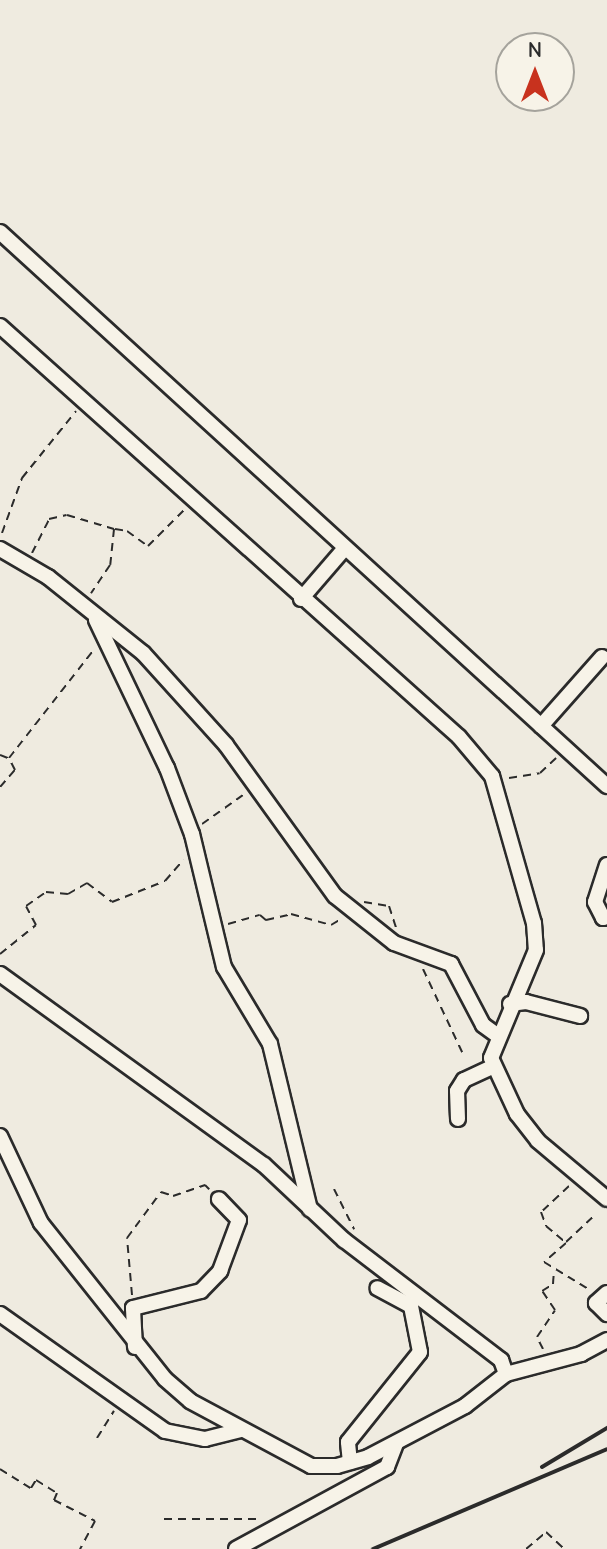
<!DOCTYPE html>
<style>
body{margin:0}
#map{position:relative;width:607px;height:1549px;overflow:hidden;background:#efebe0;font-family:"Comic Neue",sans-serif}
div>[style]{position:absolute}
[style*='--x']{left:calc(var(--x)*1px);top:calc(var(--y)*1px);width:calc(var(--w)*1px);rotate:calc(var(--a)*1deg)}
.path>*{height:2px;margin-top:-1px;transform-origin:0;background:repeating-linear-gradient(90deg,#2b2b2b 0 8px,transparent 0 14px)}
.roads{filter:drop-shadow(2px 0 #2b2b2b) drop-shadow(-2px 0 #2b2b2b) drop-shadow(0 2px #2b2b2b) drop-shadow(0 -2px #2b2b2b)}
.minor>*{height:14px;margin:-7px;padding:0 7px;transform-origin:7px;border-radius:7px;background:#f7f3e8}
.rail>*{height:4px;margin:-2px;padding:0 2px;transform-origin:2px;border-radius:2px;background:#2b2b2b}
span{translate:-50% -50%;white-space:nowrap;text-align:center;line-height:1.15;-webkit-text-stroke:6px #f7f3e8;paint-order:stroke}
.north{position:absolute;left:495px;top:32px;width:80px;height:80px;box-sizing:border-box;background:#f7f3e8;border:2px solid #a5a39c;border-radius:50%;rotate:0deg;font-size:22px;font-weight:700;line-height:32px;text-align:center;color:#2b2b2b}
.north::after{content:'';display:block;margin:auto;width:28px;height:36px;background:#c8321e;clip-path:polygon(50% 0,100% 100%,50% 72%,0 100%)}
</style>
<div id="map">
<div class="path">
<div style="--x:115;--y:529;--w:12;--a:9"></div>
<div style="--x:127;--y:531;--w:26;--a:36"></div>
<div style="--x:148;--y:546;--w:52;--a:-45"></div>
<div style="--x:2;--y:533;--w:59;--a:-70"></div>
<div style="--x:22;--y:478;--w:86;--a:-51.1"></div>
<div style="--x:32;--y:553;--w:38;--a:-63"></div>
<div style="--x:49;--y:519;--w:18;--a:-13"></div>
<div style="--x:67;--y:515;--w:49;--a:16.6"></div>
<div style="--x:114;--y:529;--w:36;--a:96"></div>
<div style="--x:110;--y:565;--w:34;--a:124"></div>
<div style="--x:0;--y:755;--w:9;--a:21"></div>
<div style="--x:509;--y:778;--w:31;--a:-9"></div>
<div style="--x:540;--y:773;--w:22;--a:-43"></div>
<div style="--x:0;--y:787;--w:23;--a:-49"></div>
<div style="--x:15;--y:770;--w:13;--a:-117"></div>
<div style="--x:9;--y:758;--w:136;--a:-51.9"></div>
<div style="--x:202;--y:824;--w:50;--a:-35.3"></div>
<div style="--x:364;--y:902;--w:25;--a:9"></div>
<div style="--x:389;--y:906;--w:23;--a:72"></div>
<div style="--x:228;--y:924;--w:33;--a:-16"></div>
<div style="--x:260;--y:915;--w:8;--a:40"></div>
<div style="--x:266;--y:920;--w:26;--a:-13"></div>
<div style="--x:291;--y:914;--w:41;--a:15.4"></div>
<div style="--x:331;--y:925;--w:12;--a:-31"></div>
<div style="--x:0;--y:954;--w:46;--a:-38.9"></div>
<div style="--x:36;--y:925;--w:21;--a:-118"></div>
<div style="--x:26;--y:906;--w:24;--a:-35"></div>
<div style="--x:46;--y:892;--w:22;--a:5"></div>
<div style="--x:68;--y:894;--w:22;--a:-30"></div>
<div style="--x:87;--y:883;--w:31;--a:37"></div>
<div style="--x:112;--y:902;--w:57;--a:-21.6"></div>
<div style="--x:165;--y:881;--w:28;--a:-49"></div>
<div style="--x:423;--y:969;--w:92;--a:64.8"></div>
<div style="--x:569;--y:1186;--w:38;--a:137"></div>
<div style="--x:541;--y:1212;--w:15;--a:70"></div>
<div style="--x:546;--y:1226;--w:26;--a:40"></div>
<div style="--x:566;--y:1243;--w:29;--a:139"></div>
<div style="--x:544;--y:1262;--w:54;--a:31.3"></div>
<div style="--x:334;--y:1189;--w:45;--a:63.4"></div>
<div style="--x:566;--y:1242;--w:38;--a:-43"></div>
<div style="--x:132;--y:1295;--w:57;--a:-95"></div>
<div style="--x:127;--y:1238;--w:57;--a:-53.5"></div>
<div style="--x:161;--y:1192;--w:13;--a:18"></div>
<div style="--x:173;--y:1196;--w:34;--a:-19"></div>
<div style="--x:205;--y:1185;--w:6;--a:45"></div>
<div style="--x:543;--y:1349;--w:13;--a:-117"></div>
<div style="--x:537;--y:1337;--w:32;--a:-56"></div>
<div style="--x:555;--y:1310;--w:23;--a:-124"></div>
<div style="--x:542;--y:1291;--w:13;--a:-32"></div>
<div style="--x:553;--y:1284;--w:14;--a:-86"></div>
<div style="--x:97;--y:1438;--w:32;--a:-58"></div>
<div style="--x:0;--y:1469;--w:36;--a:32"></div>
<div style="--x:31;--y:1488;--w:9;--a:-58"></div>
<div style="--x:36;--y:1480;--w:25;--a:32"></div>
<div style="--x:57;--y:1493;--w:8;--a:113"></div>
<div style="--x:54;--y:1500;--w:46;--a:27.1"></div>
<div style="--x:95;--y:1521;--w:32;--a:118"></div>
<div style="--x:164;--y:1519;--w:94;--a:0"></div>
<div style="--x:526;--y:1549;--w:26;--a:-40"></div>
<div style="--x:546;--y:1532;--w:25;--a:43"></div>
</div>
<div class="roads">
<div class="minor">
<div style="--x:0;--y:232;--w:822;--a:42.39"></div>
<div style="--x:0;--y:326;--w:616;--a:41.84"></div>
<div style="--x:459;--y:737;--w:51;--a:49.8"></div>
<div style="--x:492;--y:776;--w:153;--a:74.1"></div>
<div style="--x:534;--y:923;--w:27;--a:86"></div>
<div style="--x:536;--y:950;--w:117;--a:112.6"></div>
<div style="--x:491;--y:1058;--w:62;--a:65.1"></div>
<div style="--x:517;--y:1114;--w:34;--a:52"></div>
<div style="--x:538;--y:1141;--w:90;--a:40"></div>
<div style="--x:0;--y:549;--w:56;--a:30.3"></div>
<div style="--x:48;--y:577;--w:122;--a:38.7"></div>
<div style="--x:143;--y:653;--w:124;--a:47.9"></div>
<div style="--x:226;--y:745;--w:186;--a:54.2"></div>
<div style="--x:335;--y:896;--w:75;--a:38.5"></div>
<div style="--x:394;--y:943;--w:61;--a:20.2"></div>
<div style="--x:451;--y:964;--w:69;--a:62.3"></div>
<div style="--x:483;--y:1025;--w:17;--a:36"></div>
<div style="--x:301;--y:599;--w:67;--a:-49.2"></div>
<div style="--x:96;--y:620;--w:164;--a:64.4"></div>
<div style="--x:167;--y:768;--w:71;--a:69.3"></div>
<div style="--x:192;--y:834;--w:137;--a:76.5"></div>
<div style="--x:224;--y:967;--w:90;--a:59.1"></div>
<div style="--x:270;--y:1044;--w:170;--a:76.4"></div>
<div style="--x:541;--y:726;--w:92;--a:-48.5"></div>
<div style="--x:607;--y:865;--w:39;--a:108"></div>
<div style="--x:595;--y:902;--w:18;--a:63"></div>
<div style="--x:603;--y:918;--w:4;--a:-14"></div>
<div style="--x:0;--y:974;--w:326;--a:35.9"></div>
<div style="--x:264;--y:1165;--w:110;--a:43.2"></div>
<div style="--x:344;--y:1240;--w:198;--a:37.4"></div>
<div style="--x:501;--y:1360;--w:15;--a:70"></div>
<div style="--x:510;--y:1004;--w:16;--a:-7"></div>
<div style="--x:526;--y:1002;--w:56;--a:14.5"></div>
<div style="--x:458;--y:1119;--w:28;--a:-92"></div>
<div style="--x:457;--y:1091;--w:13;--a:-58"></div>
<div style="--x:464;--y:1080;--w:33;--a:-25"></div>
<div style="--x:0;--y:1136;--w:96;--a:64.8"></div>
<div style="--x:41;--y:1223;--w:199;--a:51.5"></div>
<div style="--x:165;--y:1379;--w:33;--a:41"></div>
<div style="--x:190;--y:1401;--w:137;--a:28.2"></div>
<div style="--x:311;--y:1466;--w:26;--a:0"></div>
<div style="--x:337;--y:1466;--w:32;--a:-16"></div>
<div style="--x:368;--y:1457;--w:110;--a:-27.7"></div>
<div style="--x:465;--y:1406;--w:52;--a:-38"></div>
<div style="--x:506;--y:1374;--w:78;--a:-14.9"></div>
<div style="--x:581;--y:1354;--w:30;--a:-28"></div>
<div style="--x:607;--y:1293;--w:15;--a:138"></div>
<div style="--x:596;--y:1303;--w:16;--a:45"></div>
<div style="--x:0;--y:1314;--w:202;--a:35.3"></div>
<div style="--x:165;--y:1431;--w:41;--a:11.3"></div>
<div style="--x:205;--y:1439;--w:36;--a:-14"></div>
<div style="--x:135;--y:1347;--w:39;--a:-93"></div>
<div style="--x:133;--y:1308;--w:70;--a:-14"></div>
<div style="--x:201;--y:1291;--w:28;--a:-46"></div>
<div style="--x:220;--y:1271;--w:54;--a:-69.6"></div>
<div style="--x:239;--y:1220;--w:29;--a:-134"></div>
<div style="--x:350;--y:1462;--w:20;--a:-96"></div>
<div style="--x:348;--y:1442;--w:115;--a:-51.3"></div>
<div style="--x:420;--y:1352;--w:47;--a:-101.1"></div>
<div style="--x:411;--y:1306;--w:38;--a:-152"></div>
<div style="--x:236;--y:1549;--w:172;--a:-28.5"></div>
<div style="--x:387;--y:1467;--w:25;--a:-69"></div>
</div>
</div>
<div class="rail">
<div style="--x:542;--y:1467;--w:76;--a:-31"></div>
<div style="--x:373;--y:1549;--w:254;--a:-23.1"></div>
</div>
<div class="north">N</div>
</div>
